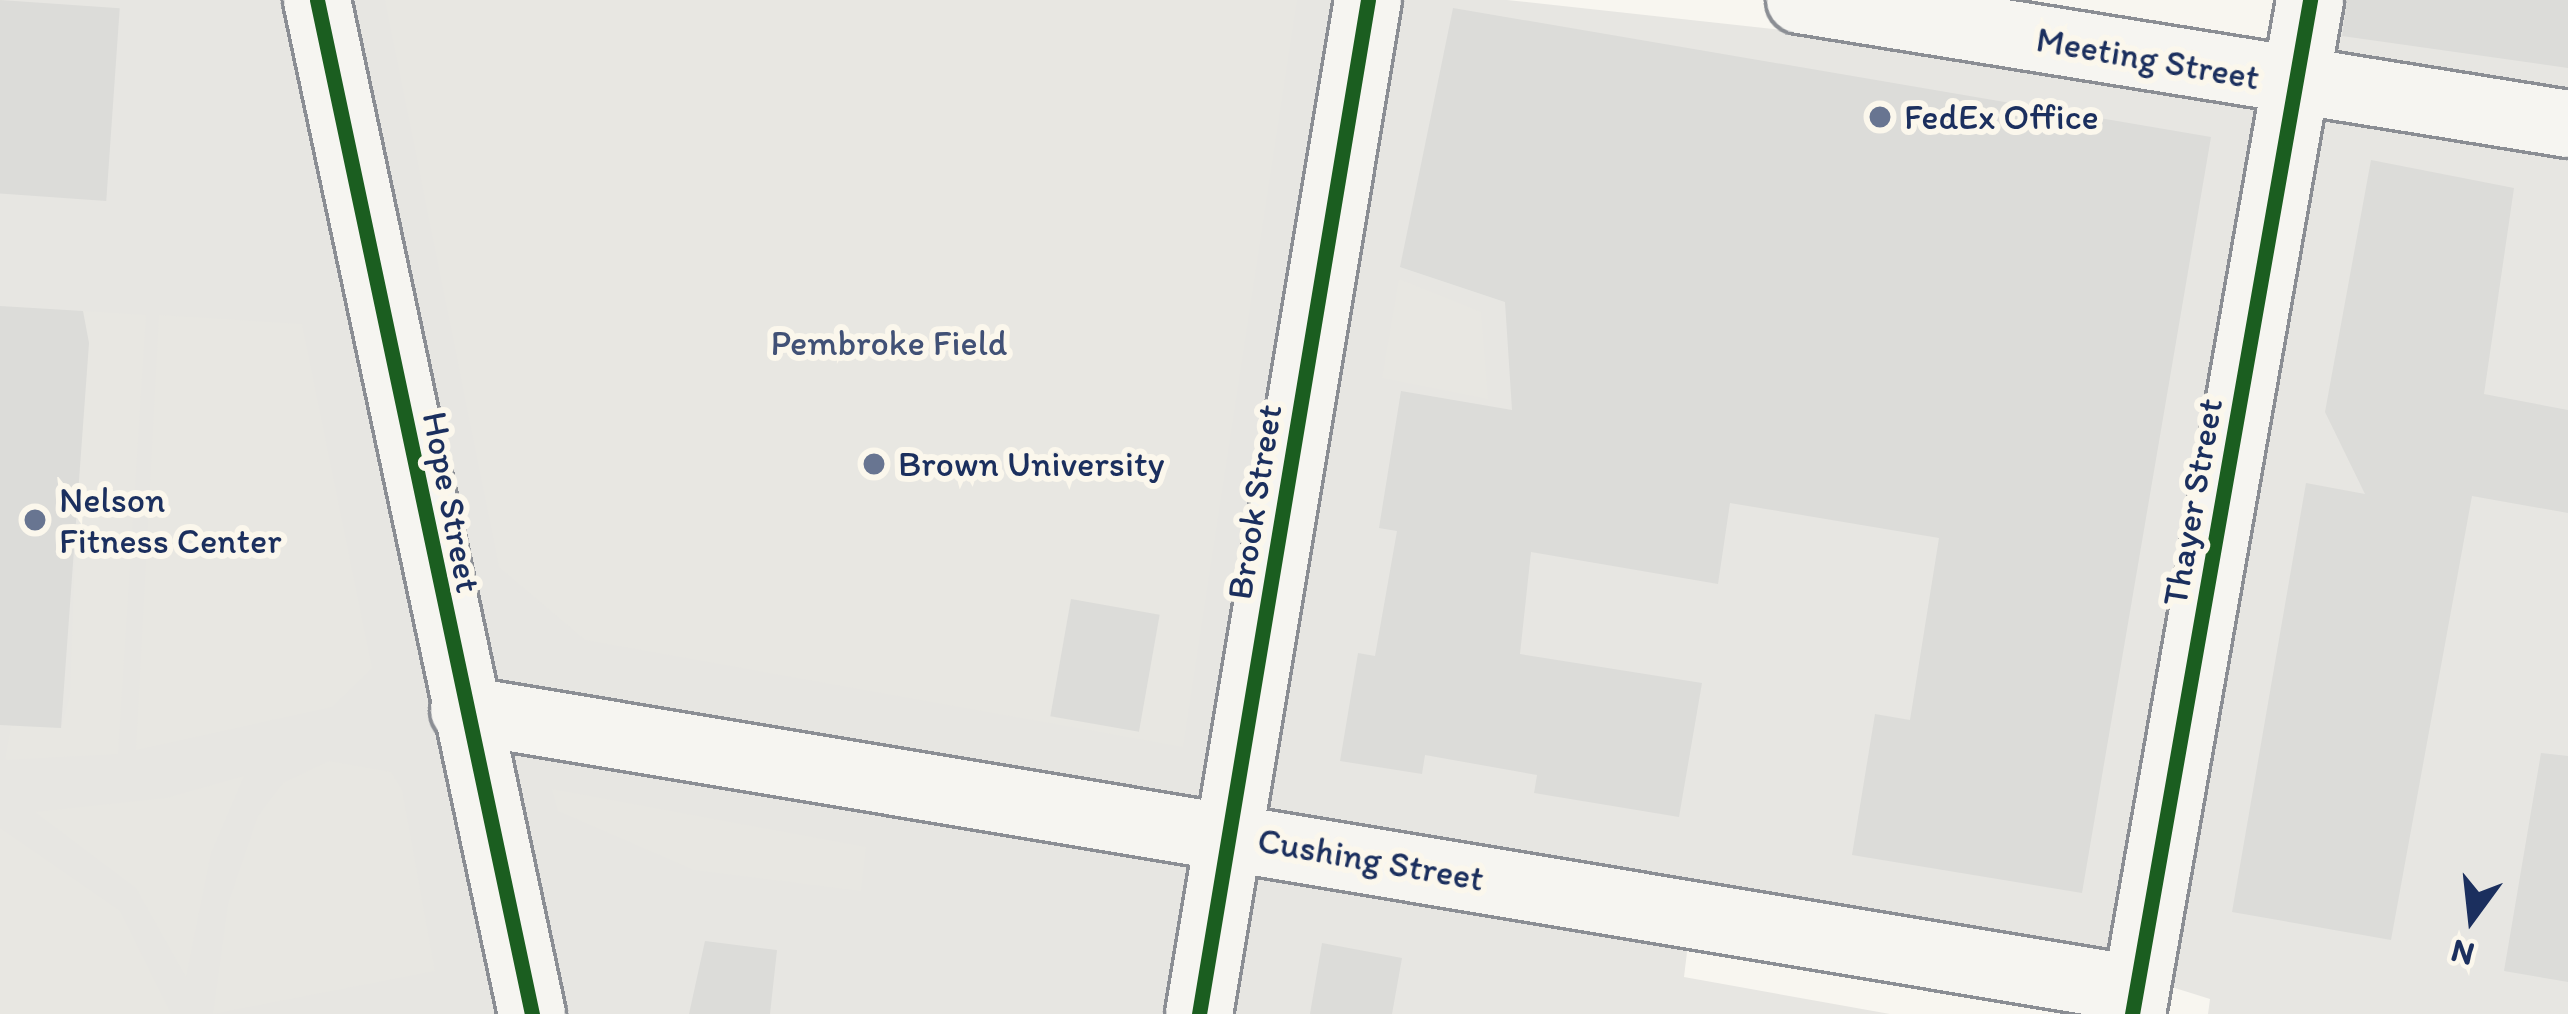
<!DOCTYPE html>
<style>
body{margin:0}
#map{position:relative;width:2568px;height:1014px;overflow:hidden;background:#f8f6f0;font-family:Itim,sans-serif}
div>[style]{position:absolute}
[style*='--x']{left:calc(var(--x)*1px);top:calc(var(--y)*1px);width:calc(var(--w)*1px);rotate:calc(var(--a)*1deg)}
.built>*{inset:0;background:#e7e6e2}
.green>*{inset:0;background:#e8e7e2}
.building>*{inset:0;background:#dcdcd9;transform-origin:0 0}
.roads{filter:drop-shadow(3px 0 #8b8e94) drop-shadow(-3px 0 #8b8e94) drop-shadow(0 3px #8b8e94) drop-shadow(0 -3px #8b8e94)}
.minor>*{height:66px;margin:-33px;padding:0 33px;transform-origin:33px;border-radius:33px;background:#f6f5f1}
.tertiary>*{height:66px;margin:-33px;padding:0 33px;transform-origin:33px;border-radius:33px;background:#f6f5f1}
.cycleway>*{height:15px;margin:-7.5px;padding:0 7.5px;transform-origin:7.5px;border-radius:7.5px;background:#1b5e20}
.dots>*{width:33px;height:33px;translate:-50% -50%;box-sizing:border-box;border:6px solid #fbf7ec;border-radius:50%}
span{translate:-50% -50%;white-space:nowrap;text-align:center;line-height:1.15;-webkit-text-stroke:12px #fbf7ec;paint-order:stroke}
.street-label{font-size:36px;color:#1b2f5e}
.poi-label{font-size:36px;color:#1b2f5e}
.left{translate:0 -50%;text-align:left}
.park-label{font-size:36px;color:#415176}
.north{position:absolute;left:2412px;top:858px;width:120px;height:120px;-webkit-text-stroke:9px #fbf7ec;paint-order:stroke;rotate:195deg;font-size:33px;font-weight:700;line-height:48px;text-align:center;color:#1b2f5e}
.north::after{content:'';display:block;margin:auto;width:42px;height:54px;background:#1b2f5e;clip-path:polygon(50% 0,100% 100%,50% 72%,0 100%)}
</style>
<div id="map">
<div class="built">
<div style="clip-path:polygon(0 0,1507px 0,2280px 84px,2305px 0,2568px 0,2568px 1014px,2208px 1014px,2210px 999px,2159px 983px,1694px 894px,1684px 977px,1890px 1014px,0 1014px)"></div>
</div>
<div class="green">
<div style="clip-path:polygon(385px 0,1297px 0,1183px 747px,585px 640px,499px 567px)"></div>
<div style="clip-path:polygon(1399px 279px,1481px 312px,1488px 399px,1382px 378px)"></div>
<div style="clip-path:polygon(83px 311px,146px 315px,118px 754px,5px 760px,11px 726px,61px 728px,70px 696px)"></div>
<div style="clip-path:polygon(159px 315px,302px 324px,372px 668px,332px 707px,136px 750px)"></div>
<div style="clip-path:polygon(329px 761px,391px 772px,402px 790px,435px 971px,213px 1014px,228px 904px,258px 816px,283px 783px)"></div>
<div style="clip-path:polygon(244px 776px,211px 853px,186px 977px,136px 888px,35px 812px,166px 798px)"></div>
<div style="clip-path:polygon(552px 789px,866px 847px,861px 891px,694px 870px,558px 811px)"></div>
<div style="clip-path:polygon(0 828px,120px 911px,171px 1014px,0 1014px)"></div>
</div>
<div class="building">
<div style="left:0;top:0;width:120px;height:193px;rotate:4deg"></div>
<div style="clip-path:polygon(2347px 0,2568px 0,2568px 68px,2342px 36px)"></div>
<div style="clip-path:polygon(1453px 8px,2211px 137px,2082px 893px,1852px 855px,1875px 714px,1910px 720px,1939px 538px,1730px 503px,1718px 584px,1531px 552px,1520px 654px,1702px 683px,1679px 817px,1534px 793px,1537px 775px,1425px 755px,1422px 774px,1340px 761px,1358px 653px,1375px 656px,1397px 531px,1379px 528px,1401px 391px,1512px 410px,1505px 302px,1400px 267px)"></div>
<div style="clip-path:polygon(2371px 160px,2514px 188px,2484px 394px,2568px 410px,2568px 513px,2472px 496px,2391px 940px,2232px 912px,2306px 483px,2365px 494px,2325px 412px)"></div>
<div style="clip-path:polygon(0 306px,83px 311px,89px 343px,61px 728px,0 725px)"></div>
<div style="left:1071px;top:599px;width:90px;height:119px;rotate:10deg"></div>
<div style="clip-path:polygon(2541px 753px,2568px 756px,2568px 982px,2504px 971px)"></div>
<div style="clip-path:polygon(705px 941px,777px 950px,770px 1014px,689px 1014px)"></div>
<div style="clip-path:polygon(1322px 943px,1402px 958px,1392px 1014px,1310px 1014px)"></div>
</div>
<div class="roads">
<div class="minor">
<div style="--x:1800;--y:0;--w:778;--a:9.17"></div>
<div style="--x:464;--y:710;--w:1694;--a:9.48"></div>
</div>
<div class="tertiary">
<div style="--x:317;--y:0;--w:1037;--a:78.03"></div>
<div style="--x:1199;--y:1014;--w:1028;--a:-80.54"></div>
<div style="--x:2132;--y:1014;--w:1030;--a:-80.04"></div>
</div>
</div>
<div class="cycleway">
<div style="--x:317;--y:0;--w:1037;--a:78.03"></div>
<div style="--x:1199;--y:1014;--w:1028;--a:-80.54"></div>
<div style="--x:2132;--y:1014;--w:1030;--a:-80.04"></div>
</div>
<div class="dots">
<div style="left:1880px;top:117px;background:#687591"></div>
<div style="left:874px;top:464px;background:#687591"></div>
<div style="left:35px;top:520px;background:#687591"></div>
</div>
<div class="street-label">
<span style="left:2148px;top:58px;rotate:10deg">Meeting Street</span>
<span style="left:452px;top:502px;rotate:79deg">Hope Street</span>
<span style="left:1254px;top:502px;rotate:-81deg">Brook Street</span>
<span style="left:2192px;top:502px;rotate:-80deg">Thayer Street</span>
<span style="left:1371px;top:859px;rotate:10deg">Cushing Street</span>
</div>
<div class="poi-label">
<span class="left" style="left:1904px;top:117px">FedEx Office</span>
<span class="left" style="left:898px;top:464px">Brown University</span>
<span class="left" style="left:59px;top:520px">Nelson<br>Fitness Center</span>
</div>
<div class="park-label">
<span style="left:889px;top:343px">Pembroke Field</span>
</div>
<div class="north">N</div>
</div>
